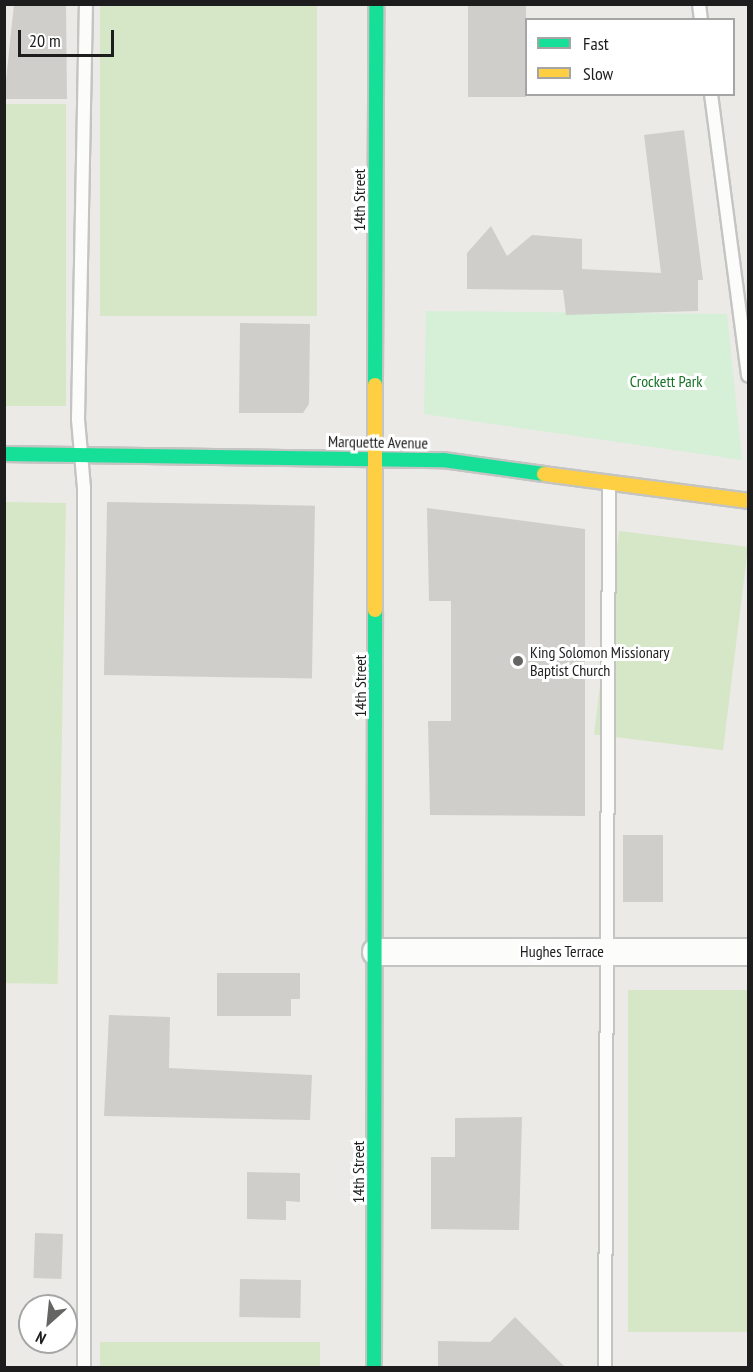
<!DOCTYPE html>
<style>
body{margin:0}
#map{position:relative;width:753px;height:1372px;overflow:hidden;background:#eceae6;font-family:"PT Sans Narrow",sans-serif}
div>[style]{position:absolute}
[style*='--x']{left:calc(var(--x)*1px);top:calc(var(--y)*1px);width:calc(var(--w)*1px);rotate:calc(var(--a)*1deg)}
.grass>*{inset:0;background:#d5e7c7;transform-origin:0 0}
.park>*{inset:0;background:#d6f0d8}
.building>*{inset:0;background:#d0cecb;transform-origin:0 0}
.roads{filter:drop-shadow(2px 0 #c4c4c2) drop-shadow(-2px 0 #c4c4c2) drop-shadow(0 2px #c4c4c2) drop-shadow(0 -2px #c4c4c2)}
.lane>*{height:12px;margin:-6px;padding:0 6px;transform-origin:6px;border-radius:6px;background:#fcfcfb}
.street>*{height:26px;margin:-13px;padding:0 13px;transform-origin:13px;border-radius:13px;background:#fcfcfb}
.fast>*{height:14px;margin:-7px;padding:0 7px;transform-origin:7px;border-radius:7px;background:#16e098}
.slow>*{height:14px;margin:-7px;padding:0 7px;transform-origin:7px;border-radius:7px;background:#ffcf43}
.dots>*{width:16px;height:16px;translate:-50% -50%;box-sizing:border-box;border:3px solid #fff;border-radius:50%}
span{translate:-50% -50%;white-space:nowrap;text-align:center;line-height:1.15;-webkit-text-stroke:6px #fff;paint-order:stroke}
.street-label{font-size:16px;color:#1d1d1d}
.park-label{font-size:16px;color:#147325}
.poi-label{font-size:16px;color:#1d1d1d}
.left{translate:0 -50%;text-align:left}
.frame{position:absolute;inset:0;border:6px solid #1d1d1d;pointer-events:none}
.legend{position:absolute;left:525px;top:18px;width:210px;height:78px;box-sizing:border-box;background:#fff;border:2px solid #a5a5a5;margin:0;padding:8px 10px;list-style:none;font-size:18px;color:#1d1d1d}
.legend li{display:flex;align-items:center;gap:12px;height:30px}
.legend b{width:30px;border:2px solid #a5a5a5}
.north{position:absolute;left:18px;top:1294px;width:60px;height:60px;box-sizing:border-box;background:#fff;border:2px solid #a5a5a5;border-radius:50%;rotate:207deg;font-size:16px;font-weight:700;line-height:24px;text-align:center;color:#1d1d1d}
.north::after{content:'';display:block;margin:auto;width:21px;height:27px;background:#656563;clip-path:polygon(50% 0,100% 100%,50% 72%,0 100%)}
.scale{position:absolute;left:18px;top:30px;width:96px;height:27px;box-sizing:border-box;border:3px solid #1d1d1d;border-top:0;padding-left:8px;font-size:18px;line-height:21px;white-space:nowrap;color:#1d1d1d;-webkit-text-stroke:4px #fff;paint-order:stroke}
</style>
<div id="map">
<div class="grass">
<div style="left:100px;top:5px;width:217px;height:311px"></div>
<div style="left:66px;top:104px;width:302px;height:61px;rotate:90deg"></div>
<div style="left:5px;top:502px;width:61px;height:481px;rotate:1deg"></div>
<div style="left:619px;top:531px;width:130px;height:205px;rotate:7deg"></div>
<div style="left:748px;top:990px;width:342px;height:120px;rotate:90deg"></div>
<div style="left:100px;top:1342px;width:220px;height:25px"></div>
</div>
<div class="park">
<div style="clip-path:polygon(426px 311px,727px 314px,742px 460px,424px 414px)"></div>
</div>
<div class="building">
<div style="clip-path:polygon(14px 4px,66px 4px,67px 99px,4px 99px)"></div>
<div style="left:468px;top:4px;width:58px;height:93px"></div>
<div style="clip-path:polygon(684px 130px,703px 280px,698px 280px,698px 311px,566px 315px,563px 290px,467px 289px,467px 253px,491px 226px,507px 256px,532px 235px,582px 239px,582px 269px,661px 273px,644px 135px)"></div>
<div style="clip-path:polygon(240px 323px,310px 324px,309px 404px,303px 413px,239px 413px)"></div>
<div style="left:107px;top:502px;width:208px;height:173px;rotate:1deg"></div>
<div style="clip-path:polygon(427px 508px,585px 529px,585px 816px,430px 815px,428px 721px,451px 721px,451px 601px,429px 601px)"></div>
<div style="left:623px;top:835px;width:40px;height:67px"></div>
<div style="clip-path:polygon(217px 973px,300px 973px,300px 999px,291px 999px,291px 1016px,217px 1016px)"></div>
<div style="clip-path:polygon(109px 1015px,170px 1017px,169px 1068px,312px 1075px,310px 1120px,104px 1116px)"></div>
<div style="clip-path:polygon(522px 1117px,519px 1230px,431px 1229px,431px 1157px,455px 1157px,455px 1118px)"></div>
<div style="clip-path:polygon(247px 1172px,300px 1173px,300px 1202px,286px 1201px,286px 1220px,247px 1219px)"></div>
<div style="left:35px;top:1233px;width:28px;height:45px;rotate:2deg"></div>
<div style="left:240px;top:1279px;width:61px;height:38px;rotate:1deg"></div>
<div style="clip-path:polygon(515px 1317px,566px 1368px,438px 1368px,438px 1341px,490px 1342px)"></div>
</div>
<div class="roads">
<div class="lane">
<div style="--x:699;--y:4;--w:16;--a:83"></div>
<div style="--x:711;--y:94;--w:284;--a:82.5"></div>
<div style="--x:84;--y:1368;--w:880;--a:-90"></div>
<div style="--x:84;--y:488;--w:69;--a:-95"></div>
<div style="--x:78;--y:419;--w:415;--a:-88.9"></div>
<div style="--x:605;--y:1368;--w:884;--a:-89.74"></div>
</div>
<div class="street">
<div style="--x:376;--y:952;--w:372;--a:0"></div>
</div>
<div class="fast">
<div style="--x:375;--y:385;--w:381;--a:-89.8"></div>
<div style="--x:4;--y:454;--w:439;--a:0.8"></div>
<div style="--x:443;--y:460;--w:102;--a:7.9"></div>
<div style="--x:374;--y:1368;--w:758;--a:-89.92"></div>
</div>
<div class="slow">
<div style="--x:544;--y:474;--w:206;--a:7.5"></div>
<div style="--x:375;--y:610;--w:225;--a:-90"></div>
</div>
</div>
<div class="dots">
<div style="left:518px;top:661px;background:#656563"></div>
</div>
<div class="street-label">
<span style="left:359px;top:200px;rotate:-90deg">14th Street</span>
<span style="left:378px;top:442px;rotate:1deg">Marquette Avenue</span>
<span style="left:360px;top:686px;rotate:-90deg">14th Street</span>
<span style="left:562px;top:951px">Hughes Terrace</span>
<span style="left:358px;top:1172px;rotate:-90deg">14th Street</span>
</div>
<div class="park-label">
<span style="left:666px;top:381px">Crockett Park</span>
</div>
<div class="poi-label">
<span class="left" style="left:530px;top:661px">King Solomon Missionary<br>Baptist Church</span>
</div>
<div class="frame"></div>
<ul class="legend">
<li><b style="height:8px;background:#16e098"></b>Fast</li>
<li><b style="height:8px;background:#ffcf43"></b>Slow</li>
</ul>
<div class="north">N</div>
<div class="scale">20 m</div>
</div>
